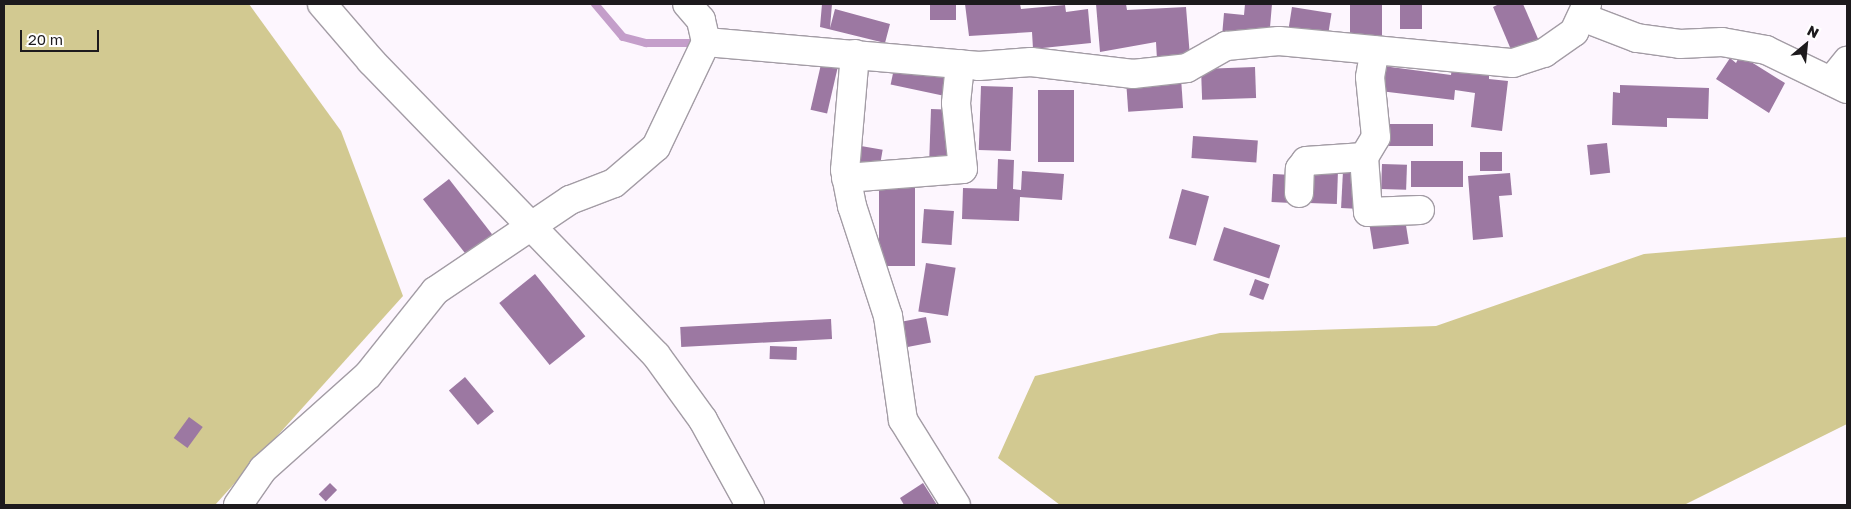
<!DOCTYPE html>
<style>
body{margin:0}
#map{position:relative;width:1851px;height:509px;overflow:hidden;background:#fdf6fe;font-family:"Golos Text",sans-serif}
div>[style]{position:absolute}
[style*='--x']{left:calc(var(--x)*1px);top:calc(var(--y)*1px);width:calc(var(--w)*1px);rotate:calc(var(--a)*1deg)}
.forest>*{inset:0;background:#d2c991}
.stream>*{height:8px;margin:-4px;padding:0 4px;transform-origin:4px;border-radius:4px;background:#c49eca}
.building>*{inset:0;background:#9c78a2;transform-origin:0 0}
.roads{filter:drop-shadow(1px 0 #a39ca5) drop-shadow(-1px 0 #a39ca5) drop-shadow(0 1px #a39ca5) drop-shadow(0 -1px #a39ca5)}
.minor>*{height:28px;margin:-14px;padding:0 14px;transform-origin:14px;border-radius:14px;background:#fff}
span{translate:-50% -50%;white-space:nowrap;text-align:center;line-height:1.15;-webkit-text-stroke:4px #fff;paint-order:stroke}
.frame{position:absolute;inset:0;border:5px solid #1d1a1d;pointer-events:none}
.north{position:absolute;left:1781px;top:20px;width:50px;height:50px;-webkit-text-stroke:4px #fff;paint-order:stroke;rotate:28deg;font-size:14px;font-weight:700;line-height:20px;text-align:center;color:#1d1a1d}
.north::after{content:'';display:block;margin:auto;width:18px;height:22px;background:#1d1a1d;clip-path:polygon(50% 0,100% 100%,50% 72%,0 100%)}
.scale{position:absolute;left:20px;top:30px;width:79px;height:22px;box-sizing:border-box;border:2px solid #1d1a1d;border-top:0;padding-left:6px;font-size:15px;line-height:18px;white-space:nowrap;color:#1d1a1d;-webkit-text-stroke:4px #fff;paint-order:stroke}
</style>
<div id="map">
<div class="forest">
<div style="clip-path:polygon(4px 4px,249px 4px,341px 131px,403px 296px,215px 505px,4px 505px)"></div>
<div style="clip-path:polygon(1847px 237px,1847px 424px,1684px 505px,1060px 505px,998px 458px,1035px 376px,1220px 333px,1436px 326px,1644px 254px)"></div>
</div>
<div class="stream">
<div style="--x:595;--y:4;--w:43;--a:49.7"></div>
<div style="--x:623;--y:37;--w:24;--a:15"></div>
<div style="--x:646;--y:43;--w:44;--a:0"></div>
</div>
<div class="building">
<div style="clip-path:polygon(822px 4px,832px 4px,830px 28px,835px 9px,890px 24px,885px 43px,820px 27px)"></div>
<div style="left:930px;top:4px;width:26px;height:16px"></div>
<div style="clip-path:polygon(965px 4px,1020px 4px,1021px 9px,1065px 5px,1066px 12px,1088px 9px,1091px 43px,1033px 49px,1032px 32px,969px 36px)"></div>
<div style="clip-path:polygon(1096px 4px,1126px 4px,1127px 10px,1186px 7px,1190px 57px,1157px 60px,1156px 42px,1100px 52px)"></div>
<div style="clip-path:polygon(1245px 4px,1272px 4px,1269px 39px,1222px 36px,1224px 13px,1244px 15px)"></div>
<div style="left:1350px;top:4px;width:32px;height:39px"></div>
<div style="left:1400px;top:4px;width:22px;height:25px"></div>
<div style="clip-path:polygon(1499px 4px,1523px 4px,1539px 41px,1512px 52px,1493px 7px)"></div>
<div style="left:1292px;top:7px;width:40px;height:26px;rotate:9deg"></div>
<div style="clip-path:polygon(1740px 55px,1785px 83px,1769px 113px,1716px 79px,1730px 58px,1736px 63px)"></div>
<div style="left:822px;top:60px;width:17px;height:51px;rotate:13deg"></div>
<div style="left:895px;top:64px;width:53px;height:21px;rotate:12deg"></div>
<div style="clip-path:polygon(1383px 66px,1451px 75px,1452px 67px,1489px 72px,1489px 79px,1508px 81px,1502px 131px,1471px 127px,1475px 93px,1455px 90px,1454px 100px,1380px 91px)"></div>
<div style="left:1255px;top:67px;width:31px;height:54px;rotate:88deg"></div>
<div style="left:1181px;top:78px;width:30px;height:55px;rotate:86deg"></div>
<div style="clip-path:polygon(1620px 85px,1709px 88px,1708px 119px,1667px 118px,1667px 127px,1612px 125px,1613px 92px,1620px 93px)"></div>
<div style="left:981px;top:86px;width:32px;height:64px;rotate:2deg"></div>
<div style="left:1038px;top:90px;width:36px;height:72px"></div>
<div style="left:931px;top:109px;width:27px;height:54px;rotate:2deg"></div>
<div style="left:1383px;top:124px;width:50px;height:22px"></div>
<div style="left:1193px;top:136px;width:65px;height:22px;rotate:4deg"></div>
<div style="left:1607px;top:143px;width:30px;height:20px;rotate:84deg"></div>
<div style="left:861px;top:146px;width:22px;height:25px;rotate:10deg"></div>
<div style="left:1480px;top:152px;width:22px;height:19px"></div>
<div style="clip-path:polygon(998px 159px,1014px 160px,1013px 189px,1021px 190px,1022px 171px,1064px 174px,1062px 200px,1020px 197px,1019px 221px,962px 219px,963px 188px,997px 189px)"></div>
<div style="left:1411px;top:161px;width:52px;height:26px"></div>
<div style="left:1382px;top:164px;width:25px;height:25px;rotate:2deg"></div>
<div style="left:1310px;top:170px;width:28px;height:33px;rotate:2deg"></div>
<div style="left:1343px;top:171px;width:19px;height:37px;rotate:3deg"></div>
<div style="clip-path:polygon(1510px 173px,1512px 195px,1499px 196px,1503px 237px,1473px 240px,1468px 176px)"></div>
<div style="left:1273px;top:174px;width:20px;height:28px;rotate:3deg"></div>
<div style="left:449px;top:179px;width:70px;height:33px;rotate:52deg"></div>
<div style="left:879px;top:187px;width:36px;height:79px"></div>
<div style="left:1182px;top:189px;width:28px;height:51px;rotate:15deg"></div>
<div style="left:924px;top:209px;width:30px;height:34px;rotate:4deg"></div>
<div style="left:1405px;top:219px;width:25px;height:36px;rotate:81deg"></div>
<div style="left:1224px;top:227px;width:59px;height:35px;rotate:18deg"></div>
<div style="left:926px;top:263px;width:30px;height:49px;rotate:9deg"></div>
<div style="left:535px;top:274px;width:80px;height:46px;rotate:51deg"></div>
<div style="left:1255px;top:279px;width:15px;height:17px;rotate:20deg"></div>
<div style="left:926px;top:317px;width:26px;height:37px;rotate:79deg"></div>
<div style="left:831px;top:319px;width:20px;height:151px;rotate:87deg"></div>
<div style="left:770px;top:346px;width:27px;height:13px;rotate:2deg"></div>
<div style="left:465px;top:377px;width:45px;height:21px;rotate:50deg"></div>
<div style="left:189px;top:417px;width:17px;height:26px;rotate:36deg"></div>
<div style="left:330px;top:483px;width:10px;height:16px;rotate:45deg"></div>
<div style="clip-path:polygon(923px 483px,937px 505px,904px 505px,900px 498px)"></div>
</div>
<div class="roads">
<div class="minor">
<div style="--x:322;--y:4;--w:75;--a:49.3"></div>
<div style="--x:371;--y:61;--w:409;--a:45.9"></div>
<div style="--x:656;--y:355;--w:80;--a:54.1"></div>
<div style="--x:703;--y:420;--w:97;--a:61.1"></div>
<div style="--x:1582;--y:17;--w:59;--a:20.9"></div>
<div style="--x:1637;--y:38;--w:43;--a:7.9"></div>
<div style="--x:1680;--y:44;--w:42;--a:-2.7"></div>
<div style="--x:1722;--y:42;--w:45;--a:10.3"></div>
<div style="--x:1766;--y:50;--w:90;--a:25.7"></div>
<div style="--x:706;--y:42;--w:274;--a:5"></div>
<div style="--x:979;--y:66;--w:52;--a:-4.4"></div>
<div style="--x:1031;--y:62;--w:103;--a:6.7"></div>
<div style="--x:1133;--y:74;--w:54;--a:-6.3"></div>
<div style="--x:1187;--y:68;--w:45;--a:-29.4"></div>
<div style="--x:1226;--y:46;--w:53;--a:-5.4"></div>
<div style="--x:1279;--y:41;--w:235;--a:5.4"></div>
<div style="--x:1513;--y:63;--w:33;--a:-18"></div>
<div style="--x:1544;--y:53;--w:37;--a:-35"></div>
<div style="--x:1574;--y:32;--w:31;--a:-65"></div>
<div style="--x:855;--y:54;--w:116;--a:94.9"></div>
<div style="--x:845;--y:170;--w:37;--a:79"></div>
<div style="--x:852;--y:206;--w:116;--a:71.9"></div>
<div style="--x:888;--y:316;--w:105;--a:81.8"></div>
<div style="--x:903;--y:420;--w:100;--a:58.1"></div>
<div style="--x:1831;--y:81;--w:26;--a:-51"></div>
<div style="--x:1364;--y:157;--w:55;--a:85.8"></div>
<div style="--x:1368;--y:212;--w:52;--a:-2.2"></div>
<div style="--x:846;--y:178;--w:117;--a:-4.4"></div>
<div style="--x:963;--y:169;--w:66;--a:-96.1"></div>
<div style="--x:956;--y:103;--w:39;--a:-84"></div>
<div style="--x:1299;--y:193;--w:24;--a:-88"></div>
<div style="--x:1300;--y:169;--w:10;--a:-53"></div>
<div style="--x:1306;--y:161;--w:58;--a:-3.9"></div>
<div style="--x:1364;--y:157;--w:23;--a:-59"></div>
<div style="--x:1376;--y:137;--w:60;--a:-95.7"></div>
<div style="--x:1370;--y:77;--w:27;--a:-80"></div>
<div style="--x:238;--y:505;--w:44;--a:-55.2"></div>
<div style="--x:263;--y:469;--w:141;--a:-41.8"></div>
<div style="--x:368;--y:375;--w:107;--a:-51.4"></div>
<div style="--x:435;--y:291;--w:163;--a:-34"></div>
<div style="--x:570;--y:200;--w:47;--a:-21.1"></div>
<div style="--x:614;--y:183;--w:55;--a:-40.6"></div>
<div style="--x:656;--y:147;--w:116;--a:-64.5"></div>
<div style="--x:706;--y:42;--w:23;--a:-103"></div>
<div style="--x:701;--y:20;--w:21;--a:-131"></div>
</div>
</div>
<div class="frame"></div>
<div class="north">N</div>
<div class="scale">20 m</div>
</div>
